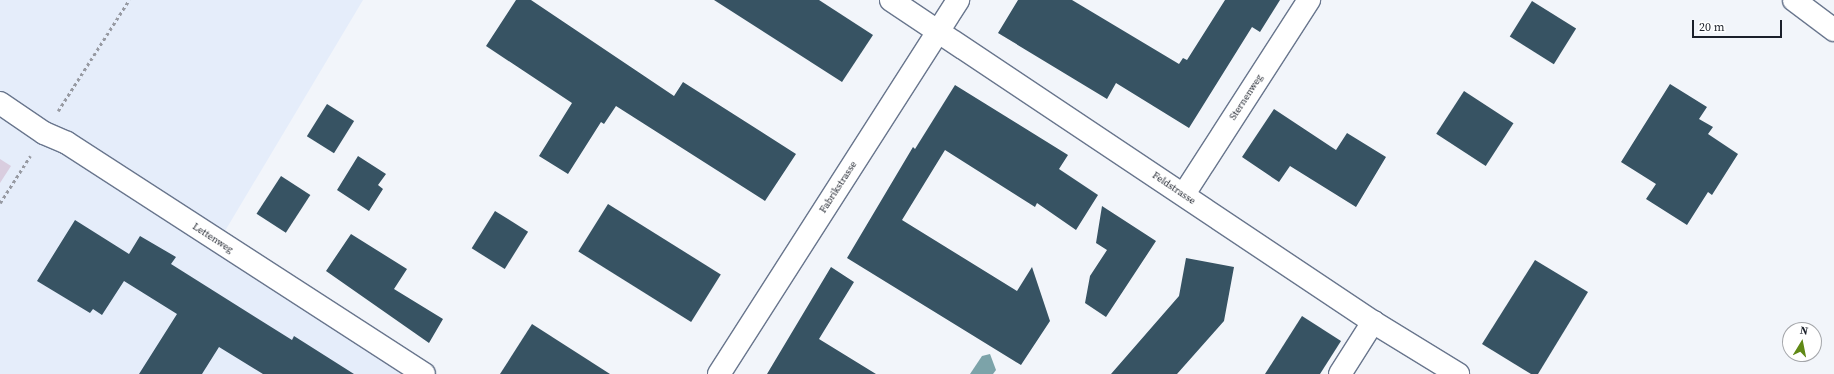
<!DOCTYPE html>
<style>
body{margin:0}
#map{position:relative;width:1834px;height:374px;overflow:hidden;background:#f2f5fa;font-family:"Source Serif 4",serif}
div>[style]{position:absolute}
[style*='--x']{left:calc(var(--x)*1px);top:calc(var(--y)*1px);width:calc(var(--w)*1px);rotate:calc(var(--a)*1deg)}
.built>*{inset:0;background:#e5edfa}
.green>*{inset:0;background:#d9cddf}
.water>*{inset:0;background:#7ca3a9}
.building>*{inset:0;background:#375363;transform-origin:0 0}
.path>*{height:2.5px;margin-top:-1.25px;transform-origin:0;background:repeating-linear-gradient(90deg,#979aa2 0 3px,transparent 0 6px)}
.roads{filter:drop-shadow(1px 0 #69768d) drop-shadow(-1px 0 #69768d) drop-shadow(0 1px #69768d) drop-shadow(0 -1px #69768d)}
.street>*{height:22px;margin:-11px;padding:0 11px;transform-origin:11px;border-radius:11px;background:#fff}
.secondary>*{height:22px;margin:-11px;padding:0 11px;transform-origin:11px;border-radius:11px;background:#fff}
span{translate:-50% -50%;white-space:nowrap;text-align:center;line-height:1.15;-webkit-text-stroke:4px #fff;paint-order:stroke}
.street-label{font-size:10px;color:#1b202a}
.north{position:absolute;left:1782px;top:322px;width:40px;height:40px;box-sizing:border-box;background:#fff;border:1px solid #a4a6aa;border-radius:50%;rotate:10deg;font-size:11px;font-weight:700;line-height:16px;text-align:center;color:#1b202a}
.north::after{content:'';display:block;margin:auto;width:14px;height:18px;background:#608916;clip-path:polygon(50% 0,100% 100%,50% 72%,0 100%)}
.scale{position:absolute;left:1692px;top:20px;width:90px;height:18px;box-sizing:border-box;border:2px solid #1b202a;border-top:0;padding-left:5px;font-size:12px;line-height:14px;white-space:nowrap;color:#1b202a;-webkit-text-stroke:3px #fff;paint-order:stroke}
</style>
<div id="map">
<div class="built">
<div style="clip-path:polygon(0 0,363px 0,219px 241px,424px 374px,0 374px)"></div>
</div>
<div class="green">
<div style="clip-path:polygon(0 159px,11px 166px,0 183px)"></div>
</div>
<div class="water">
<div style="clip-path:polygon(990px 354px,996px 370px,993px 374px,970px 374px,982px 356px)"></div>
</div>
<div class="building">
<div style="clip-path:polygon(516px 0,531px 0,674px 96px,683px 82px,796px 154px,765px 201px,616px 106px,604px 124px,601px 122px,568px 174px,539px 156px,572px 103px,486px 46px)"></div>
<div style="clip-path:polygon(714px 0,819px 0,873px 35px,842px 82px)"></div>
<div style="clip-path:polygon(1018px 0,1072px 0,1179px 64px,1183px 58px,1187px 60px,1225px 0,1280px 0,1260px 32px,1252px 27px,1189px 128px,1116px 83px,1107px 99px,998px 33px)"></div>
<div style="left:1532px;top:1px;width:52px;height:42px;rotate:32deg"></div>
<div style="clip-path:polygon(1670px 84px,1707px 107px,1699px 119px,1713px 127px,1708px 134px,1738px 154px,1712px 195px,1708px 192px,1687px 225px,1646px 199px,1656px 184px,1621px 162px)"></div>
<div style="clip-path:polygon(955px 85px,1068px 155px,1059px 169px,1098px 195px,1076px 230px,1037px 203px,1035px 207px,945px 150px,902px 220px,1017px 291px,1032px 267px,1050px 321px,1021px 365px,847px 258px,913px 147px,915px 149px)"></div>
<div style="left:1464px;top:91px;width:59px;height:51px;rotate:33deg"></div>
<div style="left:327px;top:104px;width:32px;height:38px;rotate:32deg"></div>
<div style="clip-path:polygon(1274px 109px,1336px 150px,1347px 133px,1386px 157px,1356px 207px,1290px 166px,1279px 182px,1242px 157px)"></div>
<div style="clip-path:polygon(358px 156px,386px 174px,378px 185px,383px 189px,369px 211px,337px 190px)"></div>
<div style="left:281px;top:176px;width:35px;height:45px;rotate:33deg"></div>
<div style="left:608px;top:204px;width:133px;height:56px;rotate:32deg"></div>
<div style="clip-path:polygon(1102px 206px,1156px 241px,1106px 317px,1085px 303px,1090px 276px,1107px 250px,1096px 243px)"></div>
<div style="left:495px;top:211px;width:39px;height:44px;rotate:32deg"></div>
<div style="clip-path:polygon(75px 220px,129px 254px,140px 236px,176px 257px,171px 264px,292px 340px,294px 336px,354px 374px,263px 374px,219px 347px,202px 374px,139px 374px,177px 314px,124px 281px,102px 315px,93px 309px,90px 313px,37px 281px)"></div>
<div style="clip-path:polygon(351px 234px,407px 269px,394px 289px,443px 319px,429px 343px,326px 271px)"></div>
<div style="clip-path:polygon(1186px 258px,1234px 267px,1224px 321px,1177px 374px,1111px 374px,1179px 296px)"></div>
<div style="clip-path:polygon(1535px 260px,1588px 292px,1538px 374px,1531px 374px,1482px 344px)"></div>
<div style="clip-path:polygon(831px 267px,854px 282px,819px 339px,876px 374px,767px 374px)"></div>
<div style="clip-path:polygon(1302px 316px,1341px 341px,1320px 374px,1265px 374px)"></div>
<div style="clip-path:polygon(532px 324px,610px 374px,500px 374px)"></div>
</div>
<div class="path">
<div style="--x:58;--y:111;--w:132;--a:-57.4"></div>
<div style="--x:0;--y:203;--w:56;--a:-57.4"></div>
</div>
<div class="roads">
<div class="street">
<div style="--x:891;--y:0;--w:580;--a:33.74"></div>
<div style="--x:1373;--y:322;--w:100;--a:31.5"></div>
<div style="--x:1794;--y:0;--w:50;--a:36.9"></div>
<div style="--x:0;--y:103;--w:53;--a:34.3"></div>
<div style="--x:44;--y:133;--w:25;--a:23"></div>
<div style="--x:67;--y:143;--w:425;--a:32.9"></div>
<div style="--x:1184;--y:194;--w:231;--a:-57.2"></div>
<div style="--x:1340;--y:374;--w:62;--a:-57.6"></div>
</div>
<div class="secondary">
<div style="--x:719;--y:374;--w:444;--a:-57.4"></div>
</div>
</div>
<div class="street-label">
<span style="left:1246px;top:97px;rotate:-57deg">Sternenweg</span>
<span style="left:838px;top:187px;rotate:-57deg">Fabrikstrasse</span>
<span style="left:1174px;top:188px;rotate:34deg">Feldstrasse</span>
<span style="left:213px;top:238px;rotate:33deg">Lettenweg</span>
</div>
<div class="north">N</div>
<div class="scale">20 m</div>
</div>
